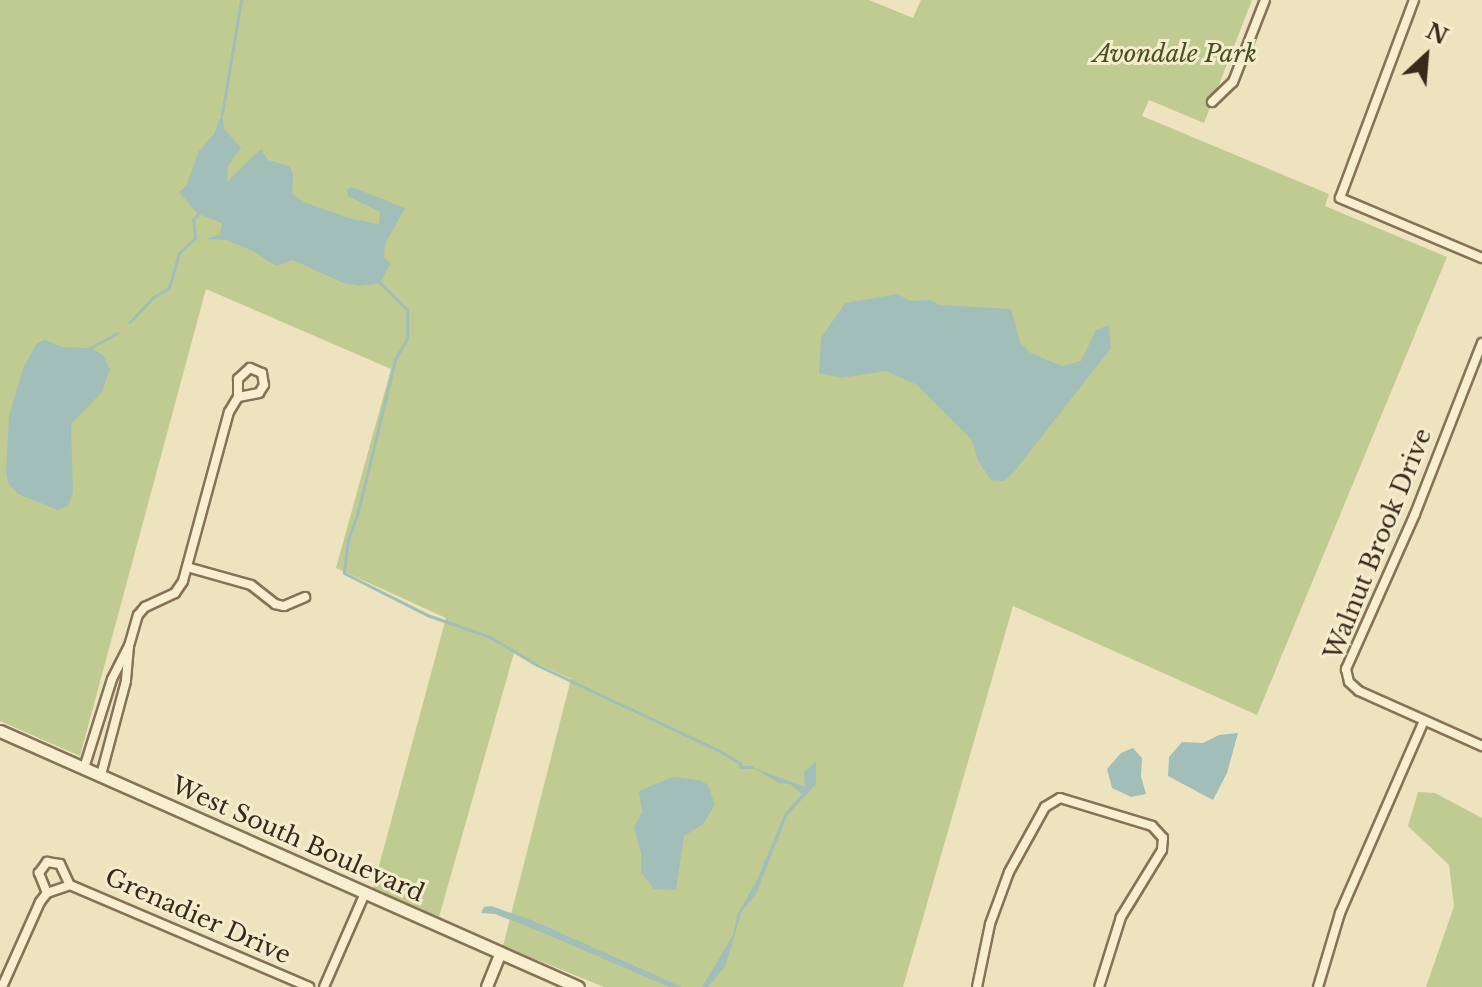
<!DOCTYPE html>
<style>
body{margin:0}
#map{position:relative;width:1482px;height:987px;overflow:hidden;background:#ede3be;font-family:"Libre Baskerville",serif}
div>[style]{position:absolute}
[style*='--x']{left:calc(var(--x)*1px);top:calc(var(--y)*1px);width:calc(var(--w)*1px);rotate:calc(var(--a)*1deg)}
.green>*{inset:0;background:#c0cb92}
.water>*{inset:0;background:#a1bfb8}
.stream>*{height:3px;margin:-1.5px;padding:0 1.5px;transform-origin:1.5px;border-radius:1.5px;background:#a1bfb8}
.roads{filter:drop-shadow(2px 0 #857357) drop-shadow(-2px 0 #857357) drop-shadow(0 2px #857357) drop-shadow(0 -2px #857357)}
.minor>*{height:8px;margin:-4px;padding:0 4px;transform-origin:4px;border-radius:4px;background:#f8efd1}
.tertiary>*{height:10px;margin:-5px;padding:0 5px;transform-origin:5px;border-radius:5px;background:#f8efd1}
.secondary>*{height:11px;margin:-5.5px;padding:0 5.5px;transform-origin:5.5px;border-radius:5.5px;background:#f8efd1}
span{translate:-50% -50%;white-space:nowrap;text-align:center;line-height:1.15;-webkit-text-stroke:6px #f5eccd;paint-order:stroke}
.park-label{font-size:24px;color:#425122;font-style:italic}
.street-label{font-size:24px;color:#352a1c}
.north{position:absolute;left:1386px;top:16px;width:80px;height:80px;-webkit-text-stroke:6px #f5eccd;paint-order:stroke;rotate:26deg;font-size:22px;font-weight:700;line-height:32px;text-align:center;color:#352a1c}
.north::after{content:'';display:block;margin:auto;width:28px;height:36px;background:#352a1c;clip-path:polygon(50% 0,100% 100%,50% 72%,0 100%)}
</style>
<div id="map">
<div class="green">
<div style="clip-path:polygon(0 0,869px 0,913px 18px,921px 0,1252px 0,1204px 123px,1149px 100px,1142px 116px,1329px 194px,1325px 206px,1447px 257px,1257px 715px,1013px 606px,903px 987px,604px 987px,503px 946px,571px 679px,514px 653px,439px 917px,373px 888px,446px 618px,336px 568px,391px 369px,206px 289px,80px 756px,0 721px)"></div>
<div style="clip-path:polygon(1418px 792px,1435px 793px,1482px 818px,1482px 987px,1426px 987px,1454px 906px,1449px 865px,1408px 826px)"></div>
</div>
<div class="water">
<div style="clip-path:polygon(222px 114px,224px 129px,241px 148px,228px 166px,227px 182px,261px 149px,268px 160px,289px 166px,293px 173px,292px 194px,306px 203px,352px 219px,379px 224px,380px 212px,348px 196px,347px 189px,352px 187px,405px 208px,385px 244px,384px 258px,391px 263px,380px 283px,362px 286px,343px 283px,293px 260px,276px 266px,253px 251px,226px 240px,206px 239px,220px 234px,222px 223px,198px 214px,179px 192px,186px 186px,199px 151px,214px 134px)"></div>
<div style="clip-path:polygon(898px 294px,910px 301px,930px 300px,939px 305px,1011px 309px,1020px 342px,1029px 352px,1062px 366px,1081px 361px,1096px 330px,1109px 325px,1111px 348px,1014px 472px,1004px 481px,991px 480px,978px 461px,972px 440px,917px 385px,886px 371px,841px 378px,819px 373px,821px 338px,845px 303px)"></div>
<div style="clip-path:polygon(45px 340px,63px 347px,90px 348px,103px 355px,110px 369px,102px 392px,71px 424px,73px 493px,68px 506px,58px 510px,18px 494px,8px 483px,6px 472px,9px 416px,23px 368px,37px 343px)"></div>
<div style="clip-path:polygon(1238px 733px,1227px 773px,1213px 800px,1168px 776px,1169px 757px,1182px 742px,1203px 743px,1219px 735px)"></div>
<div style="clip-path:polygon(1133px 748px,1142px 758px,1141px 776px,1146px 794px,1131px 797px,1112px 788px,1107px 769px,1121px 753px)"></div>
<div style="clip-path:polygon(816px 762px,816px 784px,787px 816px,756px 894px,742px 911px,725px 967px,708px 987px,702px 987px,733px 935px,737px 915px,757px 880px,785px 813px,802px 794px,790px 784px,779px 783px,752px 767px,805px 787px,804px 772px)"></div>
<div style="clip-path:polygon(673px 777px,700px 780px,708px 785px,715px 805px,703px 824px,684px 836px,676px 890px,654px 889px,641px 873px,641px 853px,634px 828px,642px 812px,639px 791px)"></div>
<div style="clip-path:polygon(491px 906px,534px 921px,682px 987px,669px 987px,546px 934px,495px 914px,481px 913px,484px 907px)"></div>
</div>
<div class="stream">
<div style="--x:222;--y:114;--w:116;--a:-80.5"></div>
<div style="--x:380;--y:283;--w:38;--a:45"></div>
<div style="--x:407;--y:310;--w:28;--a:90"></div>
<div style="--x:407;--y:338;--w:25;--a:119"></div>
<div style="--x:395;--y:360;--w:156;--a:103.7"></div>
<div style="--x:358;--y:512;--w:29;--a:110"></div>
<div style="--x:348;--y:539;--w:34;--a:97"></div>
<div style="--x:344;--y:573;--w:93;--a:26.8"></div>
<div style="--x:427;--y:615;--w:67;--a:19.2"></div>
<div style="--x:490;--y:637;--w:55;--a:30.8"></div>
<div style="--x:537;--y:665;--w:200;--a:25.2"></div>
<div style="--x:718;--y:750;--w:26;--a:31"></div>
<div style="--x:740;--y:763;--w:4;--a:90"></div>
<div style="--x:740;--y:767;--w:12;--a:0"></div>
<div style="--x:130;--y:322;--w:34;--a:-47"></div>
<div style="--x:153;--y:297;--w:18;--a:-29"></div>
<div style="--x:169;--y:288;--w:36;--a:-74"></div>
<div style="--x:179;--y:253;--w:22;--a:-43"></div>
<div style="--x:195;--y:238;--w:18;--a:-96"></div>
<div style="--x:193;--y:220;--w:8;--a:-50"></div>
<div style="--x:90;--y:348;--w:31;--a:-29"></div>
</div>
<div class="roads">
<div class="minor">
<div style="--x:1414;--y:0;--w:211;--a:110.5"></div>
<div style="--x:1340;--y:198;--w:154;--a:22.9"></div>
<div style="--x:1212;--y:102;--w:29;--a:-44"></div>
<div style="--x:1233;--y:82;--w:88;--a:-68.7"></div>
<div style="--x:1482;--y:343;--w:184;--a:111.4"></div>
<div style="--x:1415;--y:514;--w:170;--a:114"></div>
<div style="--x:1346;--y:669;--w:13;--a:77"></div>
<div style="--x:1349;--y:682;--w:13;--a:42"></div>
<div style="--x:1359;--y:691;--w:135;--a:24.1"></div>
<div style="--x:187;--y:567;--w:66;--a:15.7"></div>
<div style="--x:251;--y:585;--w:31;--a:38"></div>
<div style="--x:275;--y:604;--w:9;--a:13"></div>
<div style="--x:284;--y:606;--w:23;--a:-23"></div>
<div style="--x:129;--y:646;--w:32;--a:-74"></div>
<div style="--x:138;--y:615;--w:11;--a:-49"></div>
<div style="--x:145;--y:607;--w:33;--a:-25"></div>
<div style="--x:175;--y:593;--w:14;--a:-56"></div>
<div style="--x:183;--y:581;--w:175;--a:-74.8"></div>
<div style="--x:229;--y:412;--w:17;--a:-59"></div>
<div style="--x:238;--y:397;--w:18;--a:-90"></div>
<div style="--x:238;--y:379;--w:16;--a:-43"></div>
<div style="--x:250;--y:368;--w:13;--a:23"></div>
<div style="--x:262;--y:373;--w:12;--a:81"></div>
<div style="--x:264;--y:385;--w:9;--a:122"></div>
<div style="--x:259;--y:393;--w:21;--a:169"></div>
<div style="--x:84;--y:768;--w:93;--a:-72.5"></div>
<div style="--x:112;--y:679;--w:37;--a:-63"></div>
<div style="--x:129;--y:646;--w:35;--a:95"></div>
<div style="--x:126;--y:681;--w:97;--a:104.9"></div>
<div style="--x:47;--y:893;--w:22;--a:-112"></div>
<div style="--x:39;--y:873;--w:14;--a:-54"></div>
<div style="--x:47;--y:862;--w:13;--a:9"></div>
<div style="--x:60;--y:864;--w:23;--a:65"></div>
<div style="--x:2;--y:987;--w:93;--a:-65.9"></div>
<div style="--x:40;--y:902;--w:11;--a:-52"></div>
<div style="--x:47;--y:893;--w:24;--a:-19"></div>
<div style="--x:70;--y:885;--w:260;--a:23.1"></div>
<div style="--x:324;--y:987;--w:103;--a:-66.4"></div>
<div style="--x:977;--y:987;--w:64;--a:-78.3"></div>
<div style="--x:990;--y:924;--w:55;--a:-69.9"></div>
<div style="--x:1009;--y:872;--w:74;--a:-61"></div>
<div style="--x:1045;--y:807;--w:17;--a:-31"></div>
<div style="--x:1060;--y:798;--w:96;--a:16.9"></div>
<div style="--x:1152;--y:826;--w:16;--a:47"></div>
<div style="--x:1163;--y:838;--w:12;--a:95"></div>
<div style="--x:1162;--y:850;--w:79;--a:121.5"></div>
<div style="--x:1121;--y:917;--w:73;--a:107.4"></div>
<div style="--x:1318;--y:987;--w:77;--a:-73.4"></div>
<div style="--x:1340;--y:913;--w:210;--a:-66.4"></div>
</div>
<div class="tertiary">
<div style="--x:487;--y:987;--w:37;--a:-68"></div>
</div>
<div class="secondary">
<div style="--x:0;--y:731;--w:632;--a:23.89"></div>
</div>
</div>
<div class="park-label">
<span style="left:1175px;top:54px">Avondale Park</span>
</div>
<div class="street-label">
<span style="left:1378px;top:544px;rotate:-68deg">Walnut Brook Drive</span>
<span style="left:298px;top:839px;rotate:24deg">West South Boulevard</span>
<span style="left:198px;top:916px;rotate:24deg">Grenadier Drive</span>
</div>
<div class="north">N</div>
</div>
